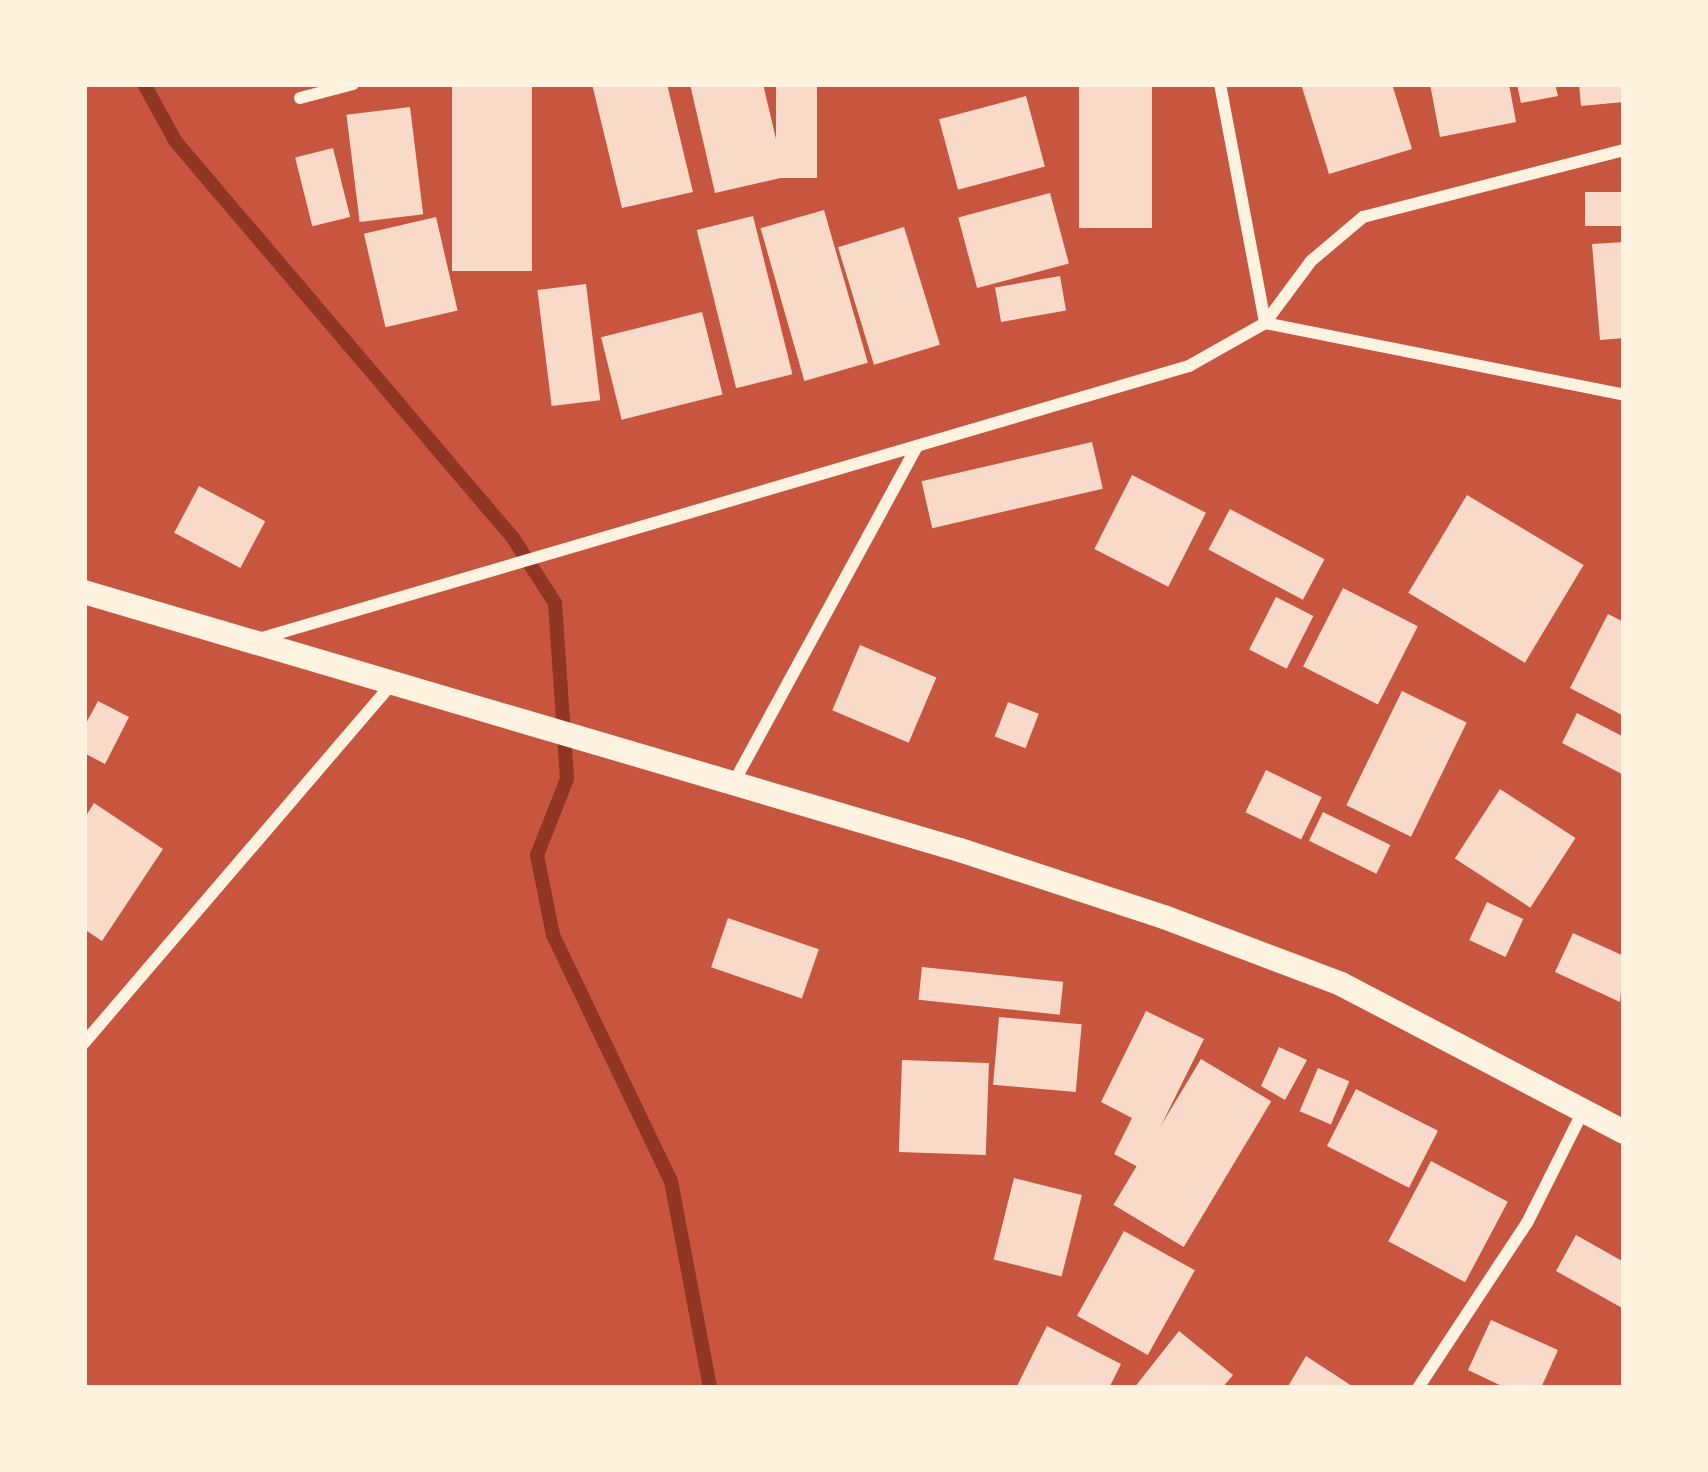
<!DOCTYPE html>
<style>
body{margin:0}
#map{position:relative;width:1708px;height:1472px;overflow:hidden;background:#c8553d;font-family:Karla,sans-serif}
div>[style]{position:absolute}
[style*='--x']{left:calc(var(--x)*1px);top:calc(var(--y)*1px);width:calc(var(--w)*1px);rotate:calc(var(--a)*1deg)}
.stream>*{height:14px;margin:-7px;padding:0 7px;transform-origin:7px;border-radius:7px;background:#8f3625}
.building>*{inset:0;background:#f7dbc8;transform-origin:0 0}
.minor>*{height:12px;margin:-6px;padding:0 6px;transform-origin:6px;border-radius:6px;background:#fff3e0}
.secondary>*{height:24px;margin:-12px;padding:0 12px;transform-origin:12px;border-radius:12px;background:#fff3e0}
span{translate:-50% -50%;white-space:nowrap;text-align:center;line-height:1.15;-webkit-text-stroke:10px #fff3e0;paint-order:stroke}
.frame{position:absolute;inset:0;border:87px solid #fff3e0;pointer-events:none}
</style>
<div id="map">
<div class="stream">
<div style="--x:144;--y:84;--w:66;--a:61.1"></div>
<div style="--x:176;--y:142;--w:520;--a:49.6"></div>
<div style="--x:513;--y:538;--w:77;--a:57.1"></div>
<div style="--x:555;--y:603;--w:176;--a:86.1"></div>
<div style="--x:567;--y:779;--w:82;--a:111.5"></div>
<div style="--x:537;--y:855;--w:82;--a:78.7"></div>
<div style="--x:553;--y:935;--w:273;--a:64.4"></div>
<div style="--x:671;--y:1181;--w:211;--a:79.3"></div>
</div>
<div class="building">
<div style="left:452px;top:84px;width:80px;height:187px"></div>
<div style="clip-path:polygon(592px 84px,667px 84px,693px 192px,622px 208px)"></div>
<div style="clip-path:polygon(690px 84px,763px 84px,785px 177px,715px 193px)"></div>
<div style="left:776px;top:84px;width:41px;height:94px"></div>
<div style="left:1079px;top:84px;width:73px;height:144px"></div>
<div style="clip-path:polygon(1301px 84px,1392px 84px,1412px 149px,1329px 174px)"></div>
<div style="clip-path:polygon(1430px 84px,1509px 84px,1516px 122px,1440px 137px)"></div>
<div style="clip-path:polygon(1517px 84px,1555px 84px,1558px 96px,1521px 103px)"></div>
<div style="clip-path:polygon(1579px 84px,1624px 84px,1624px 102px,1581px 106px)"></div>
<div style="left:1026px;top:96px;width:73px;height:90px;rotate:75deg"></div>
<div style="left:410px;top:107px;width:108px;height:64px;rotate:83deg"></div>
<div style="left:333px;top:148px;width:71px;height:39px;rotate:76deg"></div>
<div style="left:1624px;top:192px;width:34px;height:39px;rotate:90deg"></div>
<div style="left:1050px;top:193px;width:73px;height:95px;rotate:75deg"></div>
<div style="left:824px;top:210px;width:159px;height:66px;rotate:74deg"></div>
<div style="left:753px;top:216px;width:163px;height:58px;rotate:76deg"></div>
<div style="left:436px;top:217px;width:96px;height:74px;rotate:77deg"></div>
<div style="left:904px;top:227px;width:123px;height:69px;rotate:73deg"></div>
<div style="clip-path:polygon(1624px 242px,1624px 338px,1600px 340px,1592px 244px)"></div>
<div style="left:1060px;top:276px;width:35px;height:66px;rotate:80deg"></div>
<div style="left:586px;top:284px;width:117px;height:49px;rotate:83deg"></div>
<div style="left:702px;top:312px;width:85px;height:104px;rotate:76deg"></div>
<div style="left:1092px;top:442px;width:48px;height:175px;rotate:77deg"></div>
<div style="left:1132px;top:475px;width:83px;height:83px;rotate:27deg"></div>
<div style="left:199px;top:486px;width:75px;height:53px;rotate:28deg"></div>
<div style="left:1467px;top:495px;width:136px;height:114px;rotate:31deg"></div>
<div style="left:1230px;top:509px;width:107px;height:46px;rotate:28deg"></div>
<div style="left:1343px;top:588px;width:84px;height:88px;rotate:27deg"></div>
<div style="left:1276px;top:597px;width:42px;height:59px;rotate:27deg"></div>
<div style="clip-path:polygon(1608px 614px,1624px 622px,1624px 716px,1570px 688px)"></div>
<div style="left:860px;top:645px;width:83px;height:71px;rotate:23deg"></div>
<div style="left:1402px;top:691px;width:72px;height:127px;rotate:26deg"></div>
<div style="clip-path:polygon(98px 701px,129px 717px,105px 764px,84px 753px,84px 727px)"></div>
<div style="left:1008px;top:702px;width:33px;height:37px;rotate:21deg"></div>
<div style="clip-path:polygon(1577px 713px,1624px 737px,1622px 774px,1562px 743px)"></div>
<div style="left:1266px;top:770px;width:62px;height:47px;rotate:26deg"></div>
<div style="left:1500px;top:789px;width:90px;height:83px;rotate:33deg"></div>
<div style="clip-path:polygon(94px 803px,163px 849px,102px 941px,84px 929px,84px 819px)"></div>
<div style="left:1323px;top:812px;width:75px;height:32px;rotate:26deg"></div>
<div style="left:1487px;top:902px;width:40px;height:42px;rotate:25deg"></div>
<div style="left:728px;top:918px;width:96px;height:52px;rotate:19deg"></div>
<div style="clip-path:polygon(1573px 933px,1624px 956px,1620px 1002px,1555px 972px)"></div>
<div style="left:922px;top:967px;width:142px;height:33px;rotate:6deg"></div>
<div style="clip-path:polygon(1146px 1011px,1204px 1039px,1140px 1168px,1114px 1154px,1132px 1118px,1101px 1102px)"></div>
<div style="left:999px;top:1017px;width:83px;height:68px;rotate:5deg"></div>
<div style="clip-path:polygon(1279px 1047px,1307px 1060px,1285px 1100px,1261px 1086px)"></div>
<div style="left:1201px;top:1059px;width:82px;height:170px;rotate:31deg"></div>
<div style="left:902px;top:1060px;width:87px;height:92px;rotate:2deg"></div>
<div style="left:1318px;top:1068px;width:34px;height:47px;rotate:23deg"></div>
<div style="left:1356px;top:1089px;width:92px;height:64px;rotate:27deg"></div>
<div style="left:1431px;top:1161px;width:87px;height:91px;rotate:28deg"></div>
<div style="left:1014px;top:1178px;width:70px;height:84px;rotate:14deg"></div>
<div style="left:1124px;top:1231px;width:81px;height:97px;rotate:29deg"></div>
<div style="clip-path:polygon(1576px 1235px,1624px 1262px,1624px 1309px,1556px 1271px)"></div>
<div style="clip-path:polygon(1491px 1320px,1558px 1350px,1541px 1388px,1506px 1388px,1468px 1370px)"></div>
<div style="clip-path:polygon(1047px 1326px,1121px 1364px,1109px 1388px,1016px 1388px)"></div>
<div style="clip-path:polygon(1179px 1331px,1233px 1375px,1222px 1388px,1134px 1388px)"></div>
<div style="clip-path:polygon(1306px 1356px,1355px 1388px,1287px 1388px)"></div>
</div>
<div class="minor">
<div style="--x:1220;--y:84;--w:243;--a:79.3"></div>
<div style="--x:1265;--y:323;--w:366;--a:11.3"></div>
<div style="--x:300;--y:98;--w:55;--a:-14.8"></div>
<div style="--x:262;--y:638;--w:966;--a:-16.35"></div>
<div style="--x:1189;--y:366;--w:87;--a:-29.5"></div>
<div style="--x:1265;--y:323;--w:77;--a:-53.4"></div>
<div style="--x:1311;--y:261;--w:68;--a:-40.2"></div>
<div style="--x:1363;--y:217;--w:269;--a:-14.4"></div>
<div style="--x:734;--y:782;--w:383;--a:-61.4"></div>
<div style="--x:84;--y:1043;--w:473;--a:-49.4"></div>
<div style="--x:1418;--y:1388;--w:198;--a:-56.6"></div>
<div style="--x:1527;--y:1223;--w:125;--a:-63.4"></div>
</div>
<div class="secondary">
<div style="--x:84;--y:592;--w:913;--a:16.41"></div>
<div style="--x:960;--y:850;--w:215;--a:18.2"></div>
<div style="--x:1164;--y:917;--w:189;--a:20.7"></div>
<div style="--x:1341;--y:984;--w:319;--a:27.6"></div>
</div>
<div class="frame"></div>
</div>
